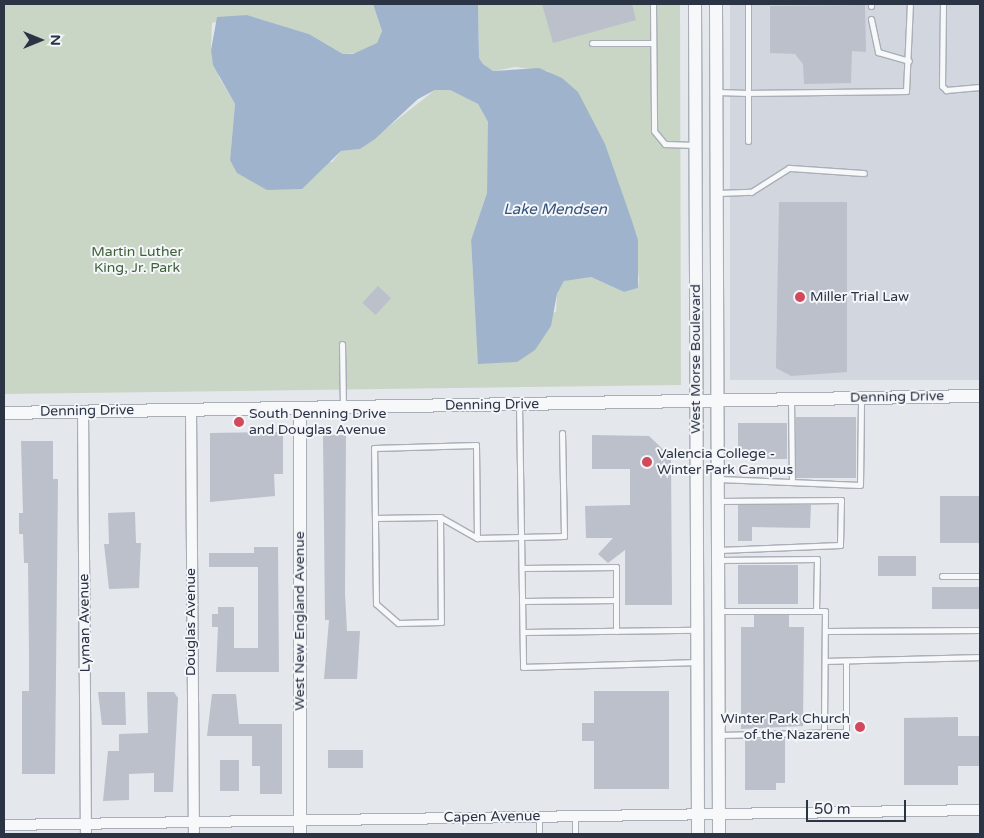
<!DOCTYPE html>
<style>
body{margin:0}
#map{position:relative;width:984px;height:838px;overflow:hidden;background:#e4e7ec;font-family:"Varela Round",sans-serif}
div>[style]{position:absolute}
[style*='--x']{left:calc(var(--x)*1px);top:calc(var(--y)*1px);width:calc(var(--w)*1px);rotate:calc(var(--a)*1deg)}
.built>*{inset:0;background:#d2d6de;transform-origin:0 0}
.green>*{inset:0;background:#c9d6c5}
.water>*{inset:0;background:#9fb4cc}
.building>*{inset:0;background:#bbc0ca;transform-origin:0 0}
.roads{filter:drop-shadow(1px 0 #a9aeb7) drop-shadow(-1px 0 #a9aeb7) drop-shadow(0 1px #a9aeb7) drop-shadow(0 -1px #a9aeb7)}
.service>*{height:5px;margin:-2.5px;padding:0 2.5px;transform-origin:2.5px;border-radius:2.5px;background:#f7f8fa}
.minor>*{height:10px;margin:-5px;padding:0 5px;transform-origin:5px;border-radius:5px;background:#f7f8fa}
.tertiary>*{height:12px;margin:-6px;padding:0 6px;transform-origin:6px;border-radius:6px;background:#f7f8fa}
.dots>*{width:14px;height:14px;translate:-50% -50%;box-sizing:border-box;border:2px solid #f4f6f9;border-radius:50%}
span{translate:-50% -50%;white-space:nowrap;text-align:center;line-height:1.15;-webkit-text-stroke:4px #f4f6f9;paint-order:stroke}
.park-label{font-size:14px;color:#3f6138}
.poi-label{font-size:14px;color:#2b3445}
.left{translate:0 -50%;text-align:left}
.right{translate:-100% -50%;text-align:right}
.street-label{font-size:14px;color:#2b3445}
.water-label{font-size:15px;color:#34527a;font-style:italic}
.frame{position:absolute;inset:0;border:5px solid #2b3445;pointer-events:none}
.north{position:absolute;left:15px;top:15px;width:50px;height:50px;-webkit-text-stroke:4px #f4f6f9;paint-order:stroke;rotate:90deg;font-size:14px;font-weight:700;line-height:20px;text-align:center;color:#2b3445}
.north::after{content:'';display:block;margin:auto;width:18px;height:22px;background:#2b3445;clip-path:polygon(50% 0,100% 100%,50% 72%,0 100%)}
.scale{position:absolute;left:806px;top:800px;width:100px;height:22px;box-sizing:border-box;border:2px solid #2b3445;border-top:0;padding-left:6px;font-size:15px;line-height:18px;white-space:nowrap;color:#2b3445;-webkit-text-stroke:4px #f4f6f9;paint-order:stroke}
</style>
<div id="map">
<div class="built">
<div style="left:730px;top:4px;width:250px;height:376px"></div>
</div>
<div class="green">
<div style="clip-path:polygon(4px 4px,373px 4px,382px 31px,377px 43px,362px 53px,343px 54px,309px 34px,247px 15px,212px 23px,211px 50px,219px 77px,235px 104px,230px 160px,332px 162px,341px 151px,360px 149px,435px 90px,450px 90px,478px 104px,488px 122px,489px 137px,487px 193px,471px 240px,476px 327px,556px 312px,557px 294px,564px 281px,577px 276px,591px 277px,624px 292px,638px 288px,639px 279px,631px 218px,591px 119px,548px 71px,515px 67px,493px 71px,483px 64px,479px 58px,478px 4px,680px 4px,681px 385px,4px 394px)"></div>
</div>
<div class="water">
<div style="clip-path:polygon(373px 4px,478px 4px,479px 58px,483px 64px,493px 71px,539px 68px,562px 78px,578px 92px,605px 144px,631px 218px,638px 240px,638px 288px,624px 292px,591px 277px,564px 281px,557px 294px,551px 326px,535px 350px,517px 362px,478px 364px,471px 240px,487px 193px,488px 122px,478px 104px,450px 90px,435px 90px,418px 99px,375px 139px,360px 149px,341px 151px,302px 189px,267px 190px,237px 173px,230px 160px,235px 104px,213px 65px,211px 50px,217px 17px,247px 15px,309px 34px,343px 54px,353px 54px,377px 43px,382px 31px)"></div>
</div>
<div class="building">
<div style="clip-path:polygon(542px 4px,632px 4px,636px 20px,553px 43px)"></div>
<div style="clip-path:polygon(865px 5px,866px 52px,852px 51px,851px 83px,804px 84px,803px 64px,795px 54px,770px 53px,770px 6px)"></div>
<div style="clip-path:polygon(779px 202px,847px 202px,847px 372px,791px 376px,776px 368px)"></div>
<div style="left:378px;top:286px;width:18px;height:23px;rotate:43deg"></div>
<div style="left:796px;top:417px;width:60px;height:61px"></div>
<div style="left:787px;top:423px;width:36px;height:49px;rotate:90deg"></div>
<div style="clip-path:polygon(283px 432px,283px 474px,274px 474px,275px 496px,210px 502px,210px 433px)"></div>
<div style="clip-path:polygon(323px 435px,346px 435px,345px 593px,347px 631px,360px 631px,357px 679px,324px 679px,329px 620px,325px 620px)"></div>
<div style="clip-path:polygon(592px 435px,649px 436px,671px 457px,672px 605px,625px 605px,625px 550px,608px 563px,598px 554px,613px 538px,586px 538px,585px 506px,630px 505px,630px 469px,592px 469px)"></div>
<div style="clip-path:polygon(21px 441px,53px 441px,53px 479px,58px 479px,55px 774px,22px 774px,22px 691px,29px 691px,29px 654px,28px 563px,24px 563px,23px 534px,19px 534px,19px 513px,23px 513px)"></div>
<div style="left:940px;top:496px;width:40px;height:47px"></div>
<div style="clip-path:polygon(738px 505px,811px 505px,810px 528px,752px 527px,752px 541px,738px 541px)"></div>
<div style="clip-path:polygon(135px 512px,136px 543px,141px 543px,139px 588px,109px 589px,104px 544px,109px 544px,108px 513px)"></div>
<div style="clip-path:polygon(254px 547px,278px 547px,279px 672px,216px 672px,218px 627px,212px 627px,212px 614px,218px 614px,218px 607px,234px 607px,234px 648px,258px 648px,258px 567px,209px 567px,209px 553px,254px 553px)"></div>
<div style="left:878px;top:556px;width:38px;height:20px"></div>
<div style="left:798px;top:565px;width:39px;height:60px;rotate:90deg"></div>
<div style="left:932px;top:587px;width:48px;height:22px"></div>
<div style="clip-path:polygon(754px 615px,789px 615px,789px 627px,804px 627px,803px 726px,741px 729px,741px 627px,754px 627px)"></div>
<div style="clip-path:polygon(594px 691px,669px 691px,669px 789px,594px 789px,594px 741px,582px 741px,582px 723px,594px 723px)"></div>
<div style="clip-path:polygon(98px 692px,125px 692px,126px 725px,102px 725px)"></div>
<div style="clip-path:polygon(147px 692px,174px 692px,178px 698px,173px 792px,154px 792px,154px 773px,129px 774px,129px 800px,103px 801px,108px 751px,119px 751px,119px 734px,148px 733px)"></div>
<div style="clip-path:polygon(212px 694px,236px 694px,239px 724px,282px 724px,282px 794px,260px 794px,260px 766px,252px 766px,252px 736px,207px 736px)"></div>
<div style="clip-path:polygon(958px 717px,958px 736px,980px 736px,980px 766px,958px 766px,958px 785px,904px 785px,904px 718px)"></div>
<div style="clip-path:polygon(785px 738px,785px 783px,776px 783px,776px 790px,745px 790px,745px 739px)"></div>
<div style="left:328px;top:750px;width:35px;height:18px"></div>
<div style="left:220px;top:760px;width:19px;height:31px"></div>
</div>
<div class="roads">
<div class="service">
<div style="--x:653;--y:4;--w:127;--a:89.5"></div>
<div style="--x:654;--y:131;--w:17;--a:50"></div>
<div style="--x:665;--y:144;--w:30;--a:2"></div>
<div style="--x:943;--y:4;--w:82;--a:90.7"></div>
<div style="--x:942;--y:86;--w:6;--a:45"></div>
<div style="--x:946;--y:90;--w:34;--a:-5"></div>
<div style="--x:871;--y:6;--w:2;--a:-90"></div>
<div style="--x:871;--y:19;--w:34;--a:78"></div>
<div style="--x:878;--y:52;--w:32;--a:16"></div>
<div style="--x:592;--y:43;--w:61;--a:0"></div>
<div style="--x:718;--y:92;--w:30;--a:2"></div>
<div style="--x:748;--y:93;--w:89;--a:-90"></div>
<div style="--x:748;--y:141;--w:48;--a:-90"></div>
<div style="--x:748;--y:93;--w:158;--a:-0.7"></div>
<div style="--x:906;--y:91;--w:87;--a:-87.4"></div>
<div style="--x:718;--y:193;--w:33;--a:-2"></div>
<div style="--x:751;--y:192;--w:45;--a:-32.3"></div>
<div style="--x:789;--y:168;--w:75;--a:3.8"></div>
<div style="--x:342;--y:344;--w:62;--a:89.1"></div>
<div style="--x:791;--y:400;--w:79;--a:89.3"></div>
<div style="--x:519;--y:405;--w:262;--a:89.1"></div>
<div style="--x:523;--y:667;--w:174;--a:-1.6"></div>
<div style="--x:719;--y:479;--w:141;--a:2.4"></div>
<div style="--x:860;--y:485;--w:86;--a:-89.3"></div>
<div style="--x:719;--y:501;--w:122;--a:-0.5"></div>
<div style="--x:841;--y:500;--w:45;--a:91.3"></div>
<div style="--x:840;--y:545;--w:121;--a:177.6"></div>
<div style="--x:440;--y:517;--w:105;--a:89.5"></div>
<div style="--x:441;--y:622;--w:43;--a:178.7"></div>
<div style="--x:398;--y:623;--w:29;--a:-139"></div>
<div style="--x:376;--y:604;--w:156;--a:-90.7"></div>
<div style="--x:374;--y:448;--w:102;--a:-1.7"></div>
<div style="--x:476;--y:445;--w:93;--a:89.4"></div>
<div style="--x:477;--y:538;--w:87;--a:-1.3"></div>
<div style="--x:564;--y:536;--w:103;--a:-91.1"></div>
<div style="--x:375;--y:518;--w:65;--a:-0.9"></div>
<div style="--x:440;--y:517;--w:43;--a:29.6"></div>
<div style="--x:718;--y:560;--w:99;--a:-0.6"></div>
<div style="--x:817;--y:559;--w:52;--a:91.1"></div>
<div style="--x:522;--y:568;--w:94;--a:-0.6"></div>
<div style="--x:616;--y:567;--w:64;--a:90"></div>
<div style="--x:942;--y:576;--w:38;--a:0"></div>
<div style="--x:522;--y:601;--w:94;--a:-0.6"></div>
<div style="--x:719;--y:611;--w:106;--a:0"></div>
<div style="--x:825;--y:611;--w:121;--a:90.5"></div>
<div style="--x:827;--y:631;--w:153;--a:-0.4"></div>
<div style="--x:523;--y:632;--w:174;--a:-0.7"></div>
<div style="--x:826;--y:661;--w:154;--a:-1.5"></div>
<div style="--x:720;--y:735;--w:126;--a:-1.4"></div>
<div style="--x:846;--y:732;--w:71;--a:-90"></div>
<div style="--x:539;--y:817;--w:17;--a:90"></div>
<div style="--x:575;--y:834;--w:18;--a:-90"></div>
</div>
<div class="minor">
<div style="--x:191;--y:410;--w:424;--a:89.6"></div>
<div style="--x:83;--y:411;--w:423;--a:89.6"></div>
<div style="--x:4;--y:825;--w:976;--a:-0.88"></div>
</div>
<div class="tertiary">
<div style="--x:695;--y:4;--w:830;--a:89.79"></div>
<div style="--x:716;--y:4;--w:830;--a:89.79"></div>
<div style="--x:4;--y:413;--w:976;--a:-1"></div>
<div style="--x:300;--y:834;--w:426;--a:-90"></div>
</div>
</div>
<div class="dots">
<div style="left:800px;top:297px;background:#d1495b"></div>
<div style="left:239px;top:422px;background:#d1495b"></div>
<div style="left:647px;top:462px;background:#d1495b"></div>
<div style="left:860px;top:727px;background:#d1495b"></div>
</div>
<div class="park-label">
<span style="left:137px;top:260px">Martin Luther<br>King, Jr. Park</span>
</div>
<div class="poi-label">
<span class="left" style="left:810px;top:297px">Miller Trial Law</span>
<span class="left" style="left:249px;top:422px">South Denning Drive<br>and Douglas Avenue</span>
<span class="left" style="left:657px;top:462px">Valencia College -<br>Winter Park Campus</span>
<span class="right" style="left:850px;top:727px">Winter Park Church<br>of the Nazarene</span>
</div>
<div class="street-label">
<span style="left:696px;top:359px;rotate:-90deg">West Morse Boulevard</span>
<span style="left:897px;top:397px;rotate:-1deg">Denning Drive</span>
<span style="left:492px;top:405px;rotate:-1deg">Denning Drive</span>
<span style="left:87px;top:411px;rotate:-1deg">Denning Drive</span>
<span style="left:300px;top:621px;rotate:-90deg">West New England Avenue</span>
<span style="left:191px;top:622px;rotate:-90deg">Douglas Avenue</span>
<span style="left:85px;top:623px;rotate:-91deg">Lyman Avenue</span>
<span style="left:492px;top:817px;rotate:-1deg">Capen Avenue</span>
</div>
<div class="water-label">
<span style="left:555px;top:210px">Lake Mendsen</span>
</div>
<div class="frame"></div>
<div class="north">N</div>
<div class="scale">50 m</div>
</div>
